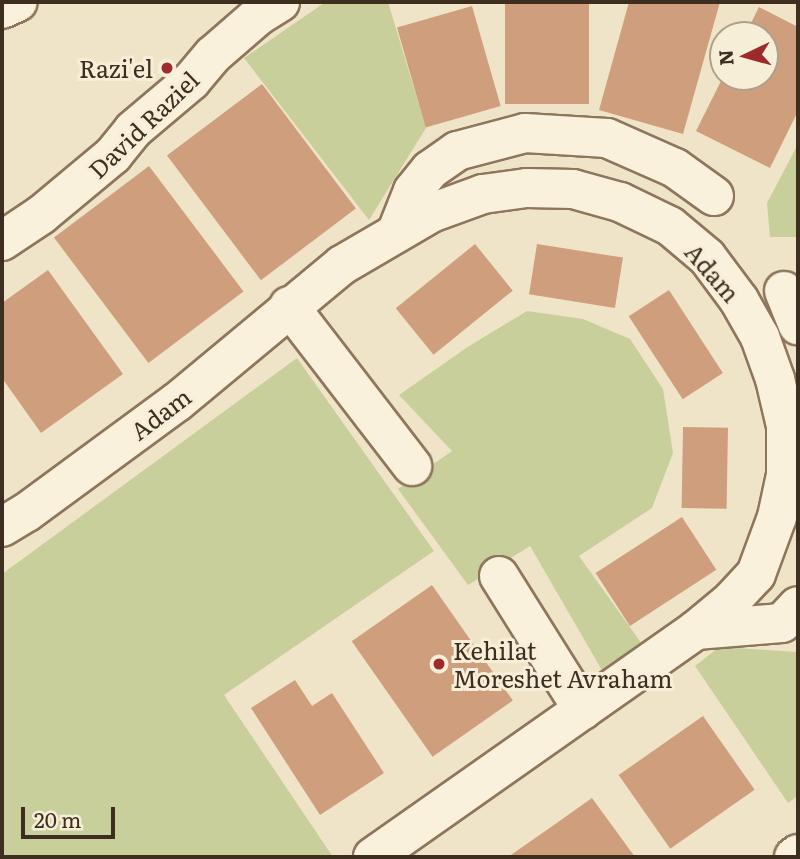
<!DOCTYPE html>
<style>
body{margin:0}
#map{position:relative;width:800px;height:859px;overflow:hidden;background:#f0e4c8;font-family:Literata,serif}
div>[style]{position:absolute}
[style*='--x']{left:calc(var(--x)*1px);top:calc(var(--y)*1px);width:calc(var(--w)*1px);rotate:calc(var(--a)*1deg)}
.green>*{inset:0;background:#c9cf9b}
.building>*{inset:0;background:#cf9f7d;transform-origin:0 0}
.roads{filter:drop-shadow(2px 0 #8d765c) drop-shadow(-2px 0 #8d765c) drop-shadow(0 2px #8d765c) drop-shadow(0 -2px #8d765c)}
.minor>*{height:38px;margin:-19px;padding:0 19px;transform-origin:19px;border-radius:19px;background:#faf1dc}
.dots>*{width:19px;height:19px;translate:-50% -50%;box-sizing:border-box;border:4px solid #f7eed8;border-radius:50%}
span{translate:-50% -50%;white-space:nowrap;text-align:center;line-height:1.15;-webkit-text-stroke:6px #f7eed8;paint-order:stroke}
.poi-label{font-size:24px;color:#3d2e20}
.right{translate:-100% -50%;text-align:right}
.left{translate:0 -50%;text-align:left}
.street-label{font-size:24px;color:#3d2e20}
.frame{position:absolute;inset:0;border:4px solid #3d2e20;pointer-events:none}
.north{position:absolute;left:709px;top:21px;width:70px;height:70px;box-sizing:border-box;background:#f7eed8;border:2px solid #ada18e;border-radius:50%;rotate:265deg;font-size:19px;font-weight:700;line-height:28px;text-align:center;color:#3d2e20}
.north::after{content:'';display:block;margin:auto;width:24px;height:32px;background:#9e2a2b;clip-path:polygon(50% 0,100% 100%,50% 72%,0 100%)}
.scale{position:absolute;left:21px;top:807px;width:94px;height:32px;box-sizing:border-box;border:4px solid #3d2e20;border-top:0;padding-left:9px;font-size:21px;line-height:24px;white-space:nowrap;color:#3d2e20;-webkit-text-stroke:5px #f7eed8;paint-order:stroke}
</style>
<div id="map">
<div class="green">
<div style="clip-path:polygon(388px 2px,426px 128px,369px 220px,244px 58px,324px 3px)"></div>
<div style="clip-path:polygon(798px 144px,798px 237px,770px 237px,767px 203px)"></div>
<div style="clip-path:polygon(527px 311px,583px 319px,630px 339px,663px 389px,673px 453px,652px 508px,579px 556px,642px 644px,603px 672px,530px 546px,468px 585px,398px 489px,452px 451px,399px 395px,469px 346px)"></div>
<div style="clip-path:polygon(297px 358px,434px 551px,224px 695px,333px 857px,2px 857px,2px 574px)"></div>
<div style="clip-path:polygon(719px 647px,798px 652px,798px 796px,788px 803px,695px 666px)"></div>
</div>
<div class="building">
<div style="left:505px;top:2px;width:84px;height:102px"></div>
<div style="clip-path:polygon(629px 2px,720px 2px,683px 134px,599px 110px)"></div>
<div style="left:472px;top:6px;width:104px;height:78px;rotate:74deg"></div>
<div style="clip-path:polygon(759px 7px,798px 27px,798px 111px,770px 168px,696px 131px,723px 77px,765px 77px,765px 35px,745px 35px)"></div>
<div style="left:262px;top:84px;width:156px;height:119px;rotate:53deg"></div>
<div style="left:149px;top:166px;width:157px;height:119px;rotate:53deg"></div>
<div style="left:475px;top:244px;width:60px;height:102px;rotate:51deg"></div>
<div style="left:537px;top:244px;width:87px;height:51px;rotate:9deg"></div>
<div style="clip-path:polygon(48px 270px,123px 374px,41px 433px,2px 378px,2px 303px)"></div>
<div style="left:669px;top:290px;width:99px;height:48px;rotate:57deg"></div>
<div style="left:683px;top:427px;width:45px;height:81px;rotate:1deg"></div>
<div style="left:682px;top:517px;width:63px;height:103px;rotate:57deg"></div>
<div style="left:432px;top:585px;width:141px;height:98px;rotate:55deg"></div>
<div style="clip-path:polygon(295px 680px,312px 706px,332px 693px,384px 773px,320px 815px,251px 708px)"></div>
<div style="left:703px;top:716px;width:90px;height:103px;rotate:55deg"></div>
<div style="clip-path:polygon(592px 798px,635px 857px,508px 857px,551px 827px)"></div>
</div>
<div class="roads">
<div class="minor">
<div style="--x:2;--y:9;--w:17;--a:-24"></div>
<div style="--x:397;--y:231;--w:43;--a:-68.2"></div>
<div style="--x:413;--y:191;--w:27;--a:-51"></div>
<div style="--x:430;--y:170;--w:33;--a:-35"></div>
<div style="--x:457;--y:151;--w:70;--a:-14.8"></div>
<div style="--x:525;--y:133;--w:82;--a:3.5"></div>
<div style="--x:607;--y:138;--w:74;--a:23.8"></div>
<div style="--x:675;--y:168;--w:48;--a:35.7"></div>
<div style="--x:2;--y:241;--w:47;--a:-33.7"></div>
<div style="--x:41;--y:215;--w:94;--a:-39.8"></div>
<div style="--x:113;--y:155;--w:32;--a:-51"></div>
<div style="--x:133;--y:130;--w:76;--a:-40.2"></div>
<div style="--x:191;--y:81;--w:34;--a:-50"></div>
<div style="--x:213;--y:55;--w:60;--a:-40.9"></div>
<div style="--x:258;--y:16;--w:26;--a:-32"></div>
<div style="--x:784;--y:291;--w:37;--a:68"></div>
<div style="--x:289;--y:306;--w:202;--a:52.4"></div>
<div style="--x:2;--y:527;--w:29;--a:-31"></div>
<div style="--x:27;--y:512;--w:186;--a:-36.3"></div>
<div style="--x:177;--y:402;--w:214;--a:-39.7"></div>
<div style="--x:342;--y:265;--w:103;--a:-30.3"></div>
<div style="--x:431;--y:213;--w:55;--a:-20.1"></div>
<div style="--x:483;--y:194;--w:44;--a:-7.8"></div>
<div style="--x:527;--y:188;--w:46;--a:1.2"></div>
<div style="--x:573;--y:189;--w:49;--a:15.5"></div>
<div style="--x:620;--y:202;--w:55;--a:25.6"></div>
<div style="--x:670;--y:226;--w:48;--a:40"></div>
<div style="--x:707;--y:257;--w:54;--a:53.3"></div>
<div style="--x:739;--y:300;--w:43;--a:60.4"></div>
<div style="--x:760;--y:337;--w:45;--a:70.3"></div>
<div style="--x:775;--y:379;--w:48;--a:76.8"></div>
<div style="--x:786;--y:426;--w:49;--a:90"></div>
<div style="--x:786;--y:475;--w:43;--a:102.1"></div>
<div style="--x:777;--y:517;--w:61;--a:110.2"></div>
<div style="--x:756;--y:574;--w:35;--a:133"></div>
<div style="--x:732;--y:600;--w:47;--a:140.2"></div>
<div style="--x:696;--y:630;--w:395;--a:144.9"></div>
<div style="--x:499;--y:576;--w:158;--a:57.9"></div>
<div style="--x:696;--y:630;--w:86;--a:-4.7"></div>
<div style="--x:782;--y:623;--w:23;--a:-47"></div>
<div style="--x:794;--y:857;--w:5;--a:-37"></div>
</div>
</div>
<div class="dots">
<div style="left:167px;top:68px;background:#9e2a2b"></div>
<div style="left:439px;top:664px;background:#9e2a2b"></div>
</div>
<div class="poi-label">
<span class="right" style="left:153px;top:68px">Razi'el</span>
<span class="left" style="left:453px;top:664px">Kehilat<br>Moreshet Avraham</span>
</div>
<div class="street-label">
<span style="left:143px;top:124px;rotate:-44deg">David Raziel</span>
<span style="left:713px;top:272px;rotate:49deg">Adam</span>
<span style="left:160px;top:413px;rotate:-37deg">Adam</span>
</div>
<div class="frame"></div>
<div class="north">N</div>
<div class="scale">20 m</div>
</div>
